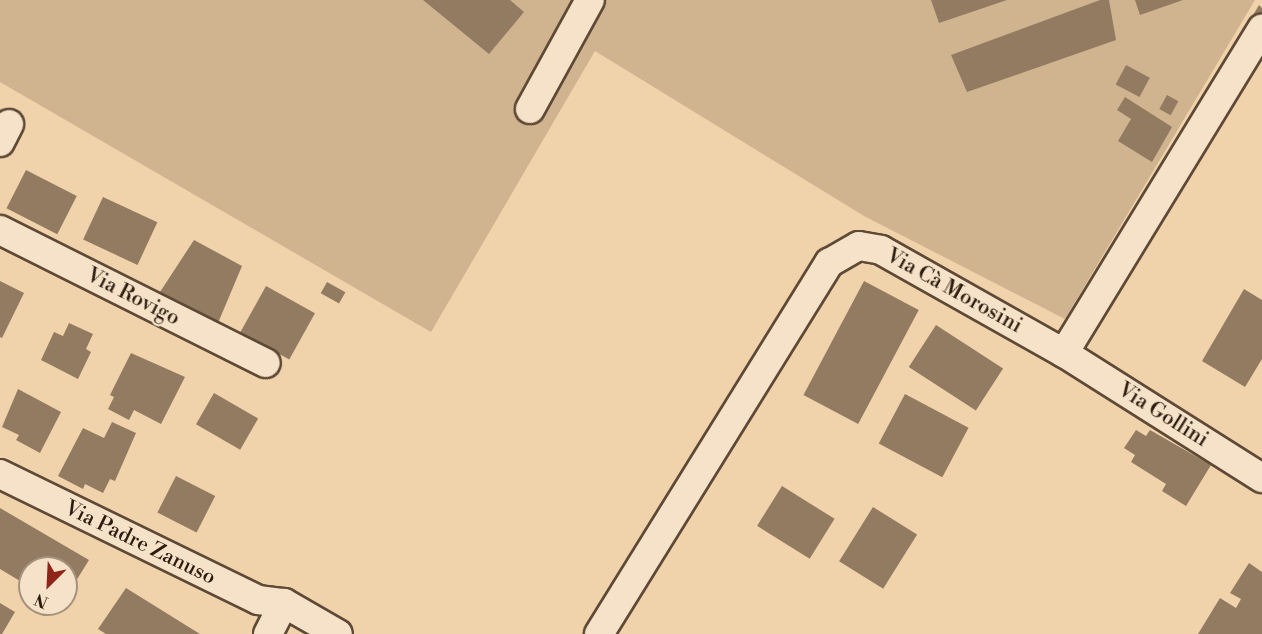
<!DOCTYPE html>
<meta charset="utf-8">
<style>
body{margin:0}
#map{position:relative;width:1262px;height:634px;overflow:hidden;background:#f1d3ab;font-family:"Libre Bodoni",serif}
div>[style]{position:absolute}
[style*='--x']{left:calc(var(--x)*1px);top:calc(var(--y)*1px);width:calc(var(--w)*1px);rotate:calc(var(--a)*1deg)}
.green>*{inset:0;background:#d0b490}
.building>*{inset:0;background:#927b60;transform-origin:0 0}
.roads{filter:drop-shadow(2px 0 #5d4936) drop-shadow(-2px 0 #5d4936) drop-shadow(0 2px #5d4936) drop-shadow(0 -2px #5d4936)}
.minor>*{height:28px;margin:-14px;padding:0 14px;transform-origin:14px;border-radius:14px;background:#f6e2c8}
span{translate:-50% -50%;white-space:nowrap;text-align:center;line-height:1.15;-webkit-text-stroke:4.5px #f6e2c8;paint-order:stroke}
.street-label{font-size:21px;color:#2c1b0f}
.north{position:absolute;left:18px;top:556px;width:60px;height:60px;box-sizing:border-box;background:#f6e2c8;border:2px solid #a5927e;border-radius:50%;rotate:204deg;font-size:16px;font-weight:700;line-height:24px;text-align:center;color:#2c1b0f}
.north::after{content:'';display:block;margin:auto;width:21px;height:27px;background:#8f2418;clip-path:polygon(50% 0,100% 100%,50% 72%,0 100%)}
</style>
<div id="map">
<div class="green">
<div style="clip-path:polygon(0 0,1255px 0,1065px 319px,864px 216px,595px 51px,431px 332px,0 82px)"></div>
</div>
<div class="building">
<div style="clip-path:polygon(423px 0,510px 0,524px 12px,489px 54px)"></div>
<div style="clip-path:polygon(931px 0,1007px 0,939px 23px)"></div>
<div style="clip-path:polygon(1100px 0,1109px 0,1116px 40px,967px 92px,951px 55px)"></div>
<div style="clip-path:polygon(1135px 0,1183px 0,1140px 15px)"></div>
<div style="clip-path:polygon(1259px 5px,1262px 8px,1262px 24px,1252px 17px)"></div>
<div style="left:1126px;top:65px;width:27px;height:22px;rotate:28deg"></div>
<div style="left:1167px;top:95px;width:13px;height:16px;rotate:29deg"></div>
<div style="clip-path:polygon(1125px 97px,1172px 127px,1152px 162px,1118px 141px,1131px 119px,1117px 110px)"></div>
<div style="left:26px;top:170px;width:57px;height:43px;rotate:27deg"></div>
<div style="left:103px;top:197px;width:60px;height:47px;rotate:25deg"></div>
<div style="clip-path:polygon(194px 240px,242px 266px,218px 323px,160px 292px)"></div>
<div style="clip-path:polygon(0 281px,24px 293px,2px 338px,0 337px)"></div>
<div style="left:864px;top:281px;width:62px;height:129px;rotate:28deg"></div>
<div style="left:327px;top:282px;width:21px;height:13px;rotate:29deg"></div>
<div style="left:266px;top:286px;width:56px;height:53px;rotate:29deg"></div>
<div style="clip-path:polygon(1244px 289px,1262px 300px,1262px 359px,1245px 387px,1202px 361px)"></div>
<div style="clip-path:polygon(69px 323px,93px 334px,86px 349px,91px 352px,78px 379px,41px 360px,54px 332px,63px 336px)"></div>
<div style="left:936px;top:325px;width:80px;height:50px;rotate:33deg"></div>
<div style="clip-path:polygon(131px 353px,185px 377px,161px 424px,134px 410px,129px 420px,108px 409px,114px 397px,110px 395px)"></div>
<div style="clip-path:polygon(18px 389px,61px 412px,40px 453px,16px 440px,19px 435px,2px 427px)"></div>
<div style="left:214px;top:393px;width:51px;height:36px;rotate:30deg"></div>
<div style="left:905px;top:394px;width:72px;height:56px;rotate:28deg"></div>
<div style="clip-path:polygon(112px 422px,136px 433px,115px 481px,110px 479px,103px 493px,85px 484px,83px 489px,58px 476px,83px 428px,104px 438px)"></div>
<div style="clip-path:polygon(1136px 430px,1146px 436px,1150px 430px,1211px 465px,1186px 506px,1162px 491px,1166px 484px,1131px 462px,1135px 455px,1124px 448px)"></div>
<div style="left:176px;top:476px;width:44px;height:41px;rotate:27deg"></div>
<div style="left:782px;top:486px;width:62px;height:47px;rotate:32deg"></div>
<div style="left:873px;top:507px;width:52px;height:64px;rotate:32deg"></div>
<div style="clip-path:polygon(0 508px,89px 560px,66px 597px,66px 568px,30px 568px,30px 587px,0 569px)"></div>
<div style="clip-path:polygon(1249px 563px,1262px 572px,1262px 634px,1198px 634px,1220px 598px,1236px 608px,1241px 599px,1230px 593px)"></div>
<div style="clip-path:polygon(126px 588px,200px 634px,106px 634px,98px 629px)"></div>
<div style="clip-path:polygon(0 603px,15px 612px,2px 634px,0 634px)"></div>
</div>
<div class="roads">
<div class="minor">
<div style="--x:530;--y:109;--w:124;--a:-61.2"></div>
<div style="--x:0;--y:142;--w:20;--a:-63"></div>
<div style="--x:0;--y:230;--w:297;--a:26.6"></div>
<div style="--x:1064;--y:353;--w:380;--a:-58.6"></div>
<div style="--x:0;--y:474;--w:287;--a:26"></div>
<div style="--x:258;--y:600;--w:26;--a:7"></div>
<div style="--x:268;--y:634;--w:35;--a:-63"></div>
<div style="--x:284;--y:603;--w:62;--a:29.9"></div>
<div style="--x:599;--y:634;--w:437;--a:-58.2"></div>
<div style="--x:829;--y:263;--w:34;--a:-30"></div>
<div style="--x:859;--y:246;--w:22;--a:10"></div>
<div style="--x:881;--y:250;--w:210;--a:29.4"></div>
<div style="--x:1064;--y:353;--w:234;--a:32.3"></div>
</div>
</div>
<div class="street-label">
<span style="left:954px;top:291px;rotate:29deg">Via Cà Morosini</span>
<span style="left:133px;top:297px;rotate:27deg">Via Rovigo</span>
<span style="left:1163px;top:415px;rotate:32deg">Via Gollini</span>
<span style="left:140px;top:543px;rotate:26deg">Via Padre Zanuso</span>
</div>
<div class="north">N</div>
</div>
